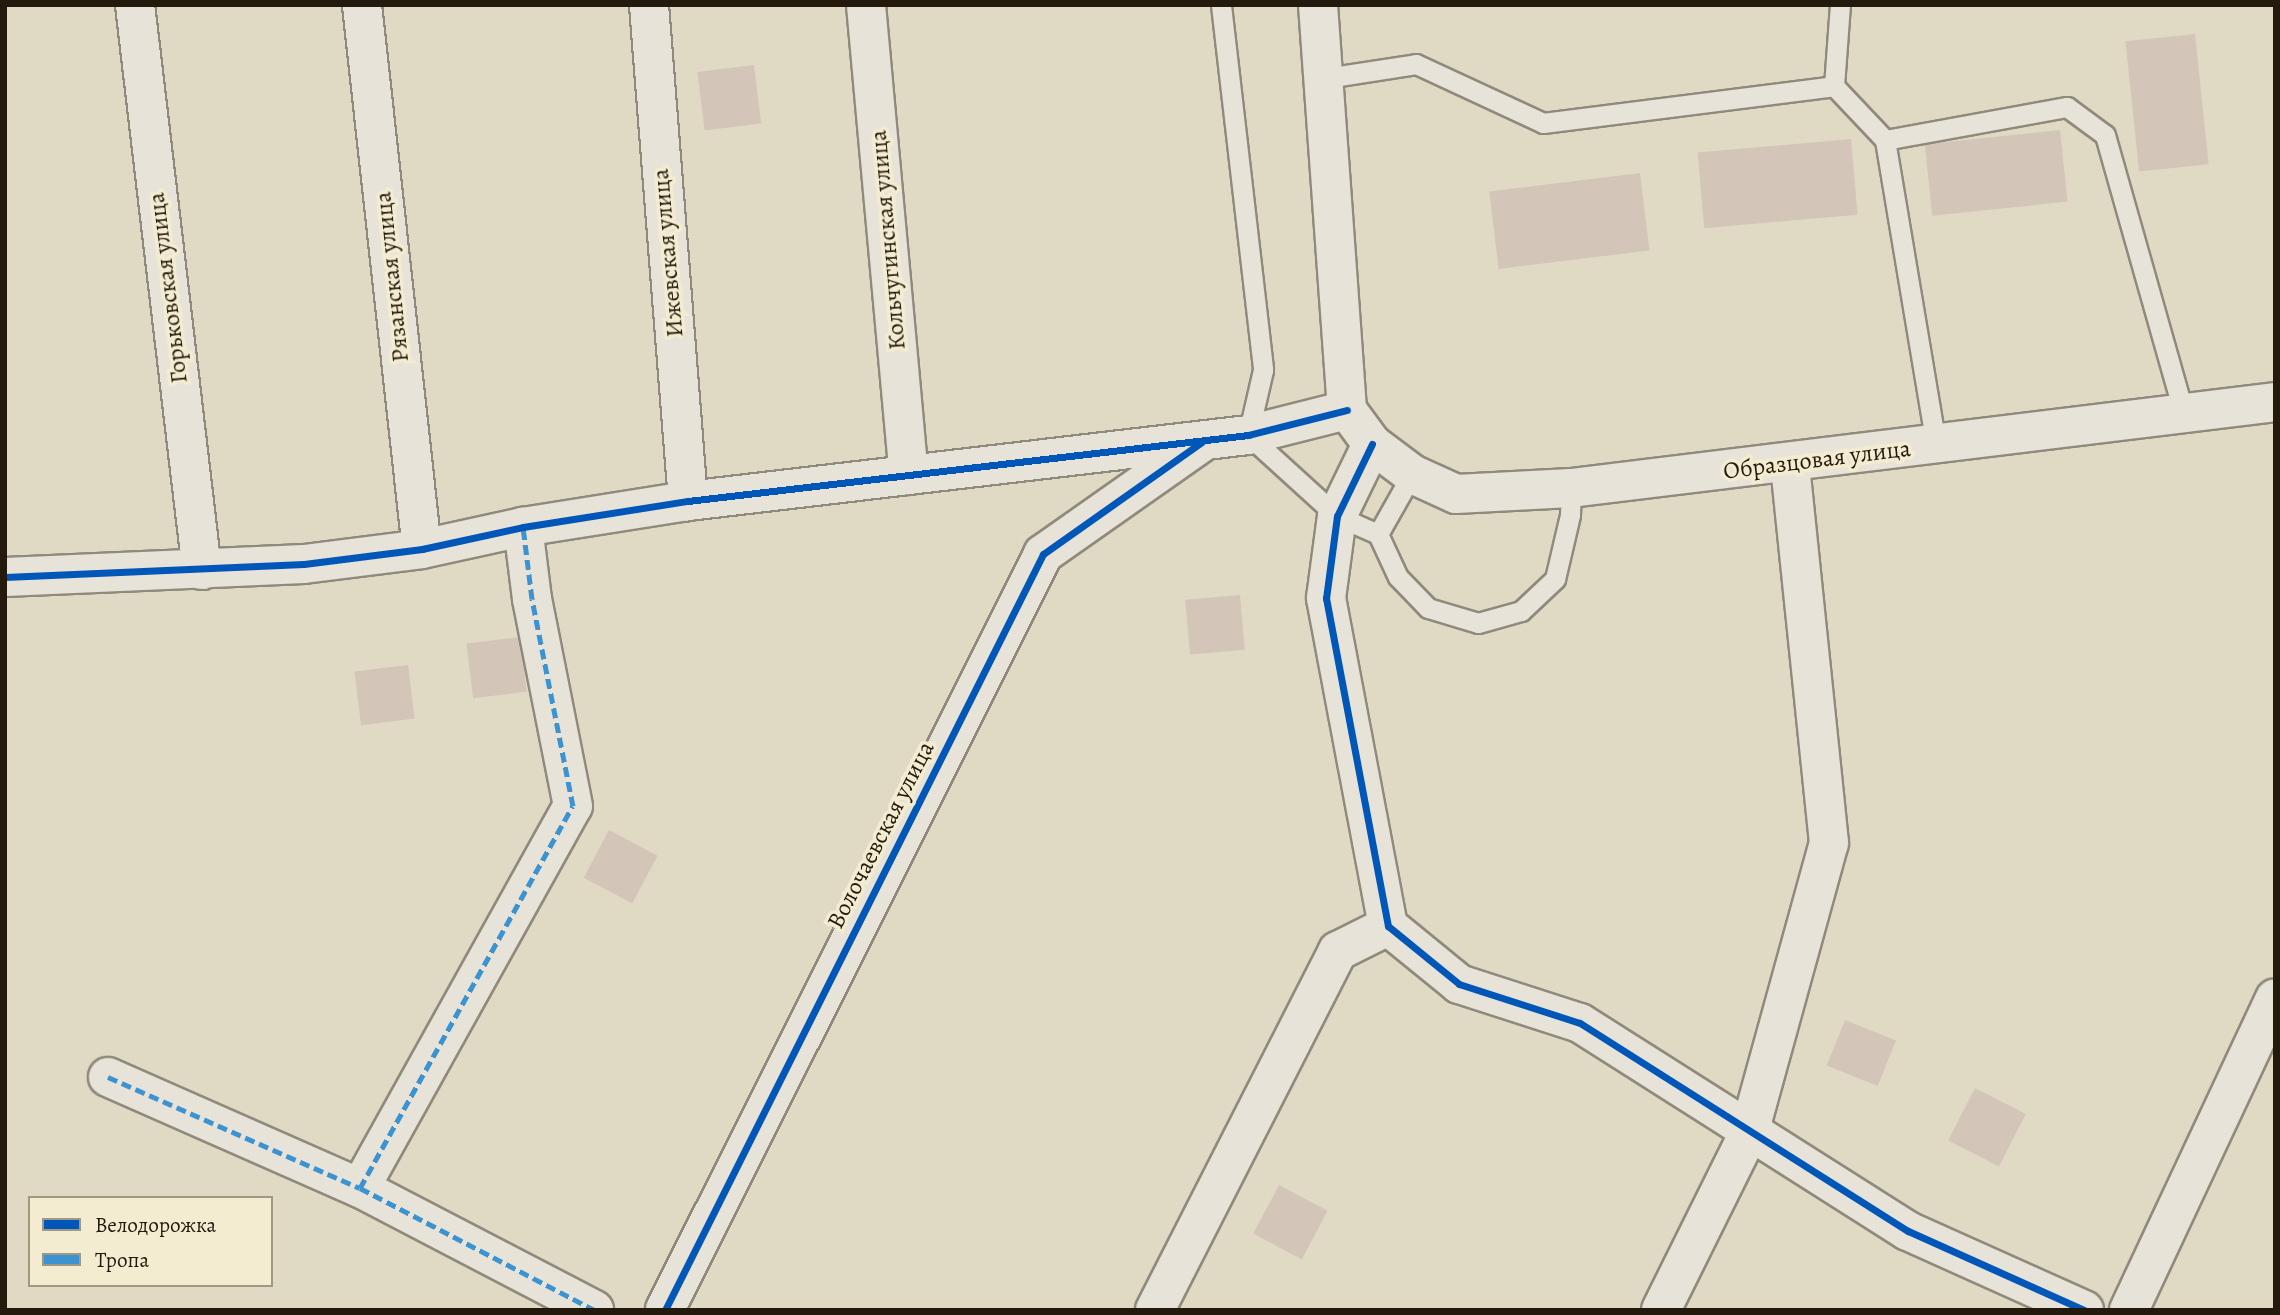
<!DOCTYPE html>
<meta charset="utf-8">
<style>
body{margin:0}
#map{position:relative;width:2280px;height:1315px;overflow:hidden;background:#e0dac4;font-family:Alegreya,serif}
div>[style]{position:absolute}
[style*='--x']{left:calc(var(--x)*1px);top:calc(var(--y)*1px);width:calc(var(--w)*1px);rotate:calc(var(--a)*1deg)}
.building>*{inset:0;background:#d3c6b8;transform-origin:0 0}
.roads{filter:drop-shadow(2px 0 #8f8a7c) drop-shadow(-2px 0 #8f8a7c) drop-shadow(0 2px #8f8a7c) drop-shadow(0 -2px #8f8a7c)}
.service>*{height:19px;margin:-9.5px;padding:0 9.5px;transform-origin:9.5px;border-radius:9.5px;background:#e7e3d8}
.minor>*{height:38px;margin:-19px;padding:0 19px;transform-origin:19px;border-radius:19px;background:#e7e3d8}
.secondary>*{height:38px;margin:-19px;padding:0 19px;transform-origin:19px;border-radius:19px;background:#e7e3d8}
.quiet>*{height:5px;margin-top:-2.5px;transform-origin:0;background:repeating-linear-gradient(90deg,#3b93d2 0 10px,transparent 0 15px)}
.cycleway>*{height:7px;margin:-3.5px;padding:0 3.5px;transform-origin:3.5px;border-radius:3.5px;background:#0057b8}
span{translate:-50% -50%;white-space:nowrap;text-align:center;line-height:1.15;-webkit-text-stroke:7px #f3ecd0;paint-order:stroke}
.street-label{font-size:24px;color:#24190d}
.frame{position:absolute;inset:0;border:7px solid #24190d;pointer-events:none}
.legend{position:absolute;left:28px;top:1196px;width:245px;height:91px;box-sizing:border-box;background:#f3ecd0;border:2px solid #a09882;margin:0;padding:9px 12px;list-style:none;font-size:21px;color:#24190d}
.legend li{display:flex;align-items:center;gap:14px;height:35px}
.legend b{width:35px;border:2px solid #a09882}
</style>
<div id="map">
<div class="building">
<div style="left:2195px;top:34px;width:131px;height:70px;rotate:84deg"></div>
<div style="left:754px;top:65px;width:59px;height:57px;rotate:83deg"></div>
<div style="left:2060px;top:130px;width:72px;height:136px;rotate:84deg"></div>
<div style="left:1851px;top:139px;width:76px;height:154px;rotate:85deg"></div>
<div style="left:1640px;top:173px;width:78px;height:152px;rotate:83deg"></div>
<div style="left:1240px;top:595px;width:55px;height:55px;rotate:85deg"></div>
<div style="left:520px;top:637px;width:55px;height:54px;rotate:83deg"></div>
<div style="left:408px;top:665px;width:54px;height:54px;rotate:83deg"></div>
<div style="left:609px;top:830px;width:55px;height:54px;rotate:28deg"></div>
<div style="left:1845px;top:1020px;width:55px;height:49px;rotate:22deg"></div>
<div style="left:1975px;top:1088px;width:57px;height:59px;rotate:27deg"></div>
<div style="left:1279px;top:1185px;width:55px;height:55px;rotate:28deg"></div>
</div>
<div class="roads">
<div class="service">
<div style="--x:1221;--y:5;--w:367;--a:83.4"></div>
<div style="--x:1263;--y:370;--w:67;--a:103"></div>
<div style="--x:1248;--y:435;--w:120;--a:42.3"></div>
<div style="--x:1337;--y:516;--w:45;--a:23.7"></div>
<div style="--x:1326;--y:78;--w:91;--a:-8.8"></div>
<div style="--x:1416;--y:64;--w:140;--a:24.9"></div>
<div style="--x:1543;--y:123;--w:293;--a:-7.2"></div>
<div style="--x:1834;--y:86;--w:74;--a:46.6"></div>
<div style="--x:1885;--y:140;--w:185;--a:-10.3"></div>
<div style="--x:2067;--y:107;--w:47;--a:36.4"></div>
<div style="--x:2105;--y:135;--w:290;--a:74.2"></div>
<div style="--x:1834;--y:86;--w:81;--a:-85.8"></div>
<div style="--x:1885;--y:140;--w:310;--a:80.5"></div>
<div style="--x:1412;--y:474;--w:69;--a:119.5"></div>
<div style="--x:1378;--y:534;--w:47;--a:65.1"></div>
<div style="--x:1398;--y:577;--w:43;--a:45.9"></div>
<div style="--x:1428;--y:608;--w:52;--a:16.7"></div>
<div style="--x:1478;--y:623;--w:45;--a:-15.6"></div>
<div style="--x:1521;--y:611;--w:47;--a:-43.3"></div>
<div style="--x:1555;--y:579;--w:66;--a:-76.8"></div>
<div style="--x:1570;--y:515;--w:27;--a:-88"></div>
</div>
<div class="minor">
<div style="--x:135;--y:5;--w:569;--a:83.24"></div>
<div style="--x:362;--y:5;--w:547;--a:83.71"></div>
<div style="--x:649;--y:5;--w:498;--a:85.5"></div>
<div style="--x:866;--y:5;--w:472;--a:84.8"></div>
<div style="--x:1372;--y:444;--w:80;--a:115.9"></div>
<div style="--x:1337;--y:516;--w:83;--a:97.6"></div>
<div style="--x:1326;--y:598;--w:334;--a:79.3"></div>
<div style="--x:1388;--y:926;--w:92;--a:39.2"></div>
<div style="--x:1459;--y:984;--w:127;--a:17.9"></div>
<div style="--x:1580;--y:1023;--w:388;--a:32.4"></div>
<div style="--x:1908;--y:1231;--w:193;--a:24.2"></div>
<div style="--x:5;--y:577;--w:299;--a:-2.5"></div>
<div style="--x:304;--y:564;--w:119;--a:-7.2"></div>
<div style="--x:422;--y:549;--w:103;--a:-12.3"></div>
<div style="--x:523;--y:527;--w:167;--a:-9"></div>
<div style="--x:688;--y:501;--w:564;--a:-6.72"></div>
<div style="--x:1248;--y:435;--w:102;--a:-14.2"></div>
<div style="--x:108;--y:1077;--w:275;--a:23.8"></div>
<div style="--x:360;--y:1188;--w:264;--a:27.5"></div>
<div style="--x:360;--y:1188;--w:437;--a:-60.9"></div>
<div style="--x:573;--y:806;--w:211;--a:-101.2"></div>
<div style="--x:532;--y:599;--w:73;--a:-97.1"></div>
<div style="--x:665;--y:1310;--w:845;--a:-63.43"></div>
<div style="--x:1043;--y:554;--w:193;--a:-35.1"></div>
<div style="--x:1155;--y:1310;--w:403;--a:-63"></div>
<div style="--x:1338;--y:951;--w:56;--a:-26.6"></div>
<div style="--x:1661;--y:1310;--w:198;--a:-63.6"></div>
<div style="--x:1749;--y:1133;--w:301;--a:-74.6"></div>
<div style="--x:1829;--y:843;--w:381;--a:-95.9"></div>
<div style="--x:2129;--y:1310;--w:344;--a:-64.9"></div>
</div>
<div class="secondary">
<div style="--x:1318;--y:5;--w:406;--a:85.9"></div>
<div style="--x:1347;--y:410;--w:42;--a:53.7"></div>
<div style="--x:1372;--y:444;--w:50;--a:36.9"></div>
<div style="--x:1412;--y:474;--w:48;--a:24.4"></div>
<div style="--x:1456;--y:494;--w:115;--a:-3"></div>
<div style="--x:1571;--y:488;--w:709;--a:-6.96"></div>
</div>
</div>
<div class="quiet">
<div style="--x:108;--y:1077;--w:275;--a:23.8"></div>
<div style="--x:360;--y:1188;--w:264;--a:27.5"></div>
<div style="--x:360;--y:1188;--w:437;--a:-60.9"></div>
<div style="--x:573;--y:806;--w:211;--a:-101.2"></div>
<div style="--x:532;--y:599;--w:73;--a:-97.1"></div>
</div>
<div class="cycleway">
<div style="--x:1372;--y:444;--w:80;--a:115.9"></div>
<div style="--x:1337;--y:516;--w:83;--a:97.6"></div>
<div style="--x:1326;--y:598;--w:334;--a:79.3"></div>
<div style="--x:1388;--y:926;--w:92;--a:39.2"></div>
<div style="--x:1459;--y:984;--w:127;--a:17.9"></div>
<div style="--x:1580;--y:1023;--w:388;--a:32.4"></div>
<div style="--x:1908;--y:1231;--w:193;--a:24.2"></div>
<div style="--x:5;--y:577;--w:299;--a:-2.5"></div>
<div style="--x:304;--y:564;--w:119;--a:-7.2"></div>
<div style="--x:422;--y:549;--w:103;--a:-12.3"></div>
<div style="--x:523;--y:527;--w:167;--a:-9"></div>
<div style="--x:688;--y:501;--w:564;--a:-6.72"></div>
<div style="--x:1248;--y:435;--w:102;--a:-14.2"></div>
<div style="--x:665;--y:1310;--w:845;--a:-63.43"></div>
<div style="--x:1043;--y:554;--w:194;--a:-35.2"></div>
</div>
<div class="street-label">
<span style="left:888px;top:240px;rotate:-95deg">Кольчугинская улица</span>
<span style="left:668px;top:253px;rotate:-95deg">Ижевская улица</span>
<span style="left:392px;top:277px;rotate:-96deg">Рязанская улица</span>
<span style="left:168px;top:288px;rotate:-97deg">Горьковская улица</span>
<span style="left:1817px;top:460px;rotate:-7deg">Образцовая улица</span>
<span style="left:881px;top:835px;rotate:-63deg">Волочаевская улица</span>
</div>
<div class="frame"></div>
<ul class="legend">
<li><b style="height:9px;background:#0057b8"></b>Велодорожка</li>
<li><b style="height:9px;background:#3b93d2"></b>Тропа</li>
</ul>
</div>
